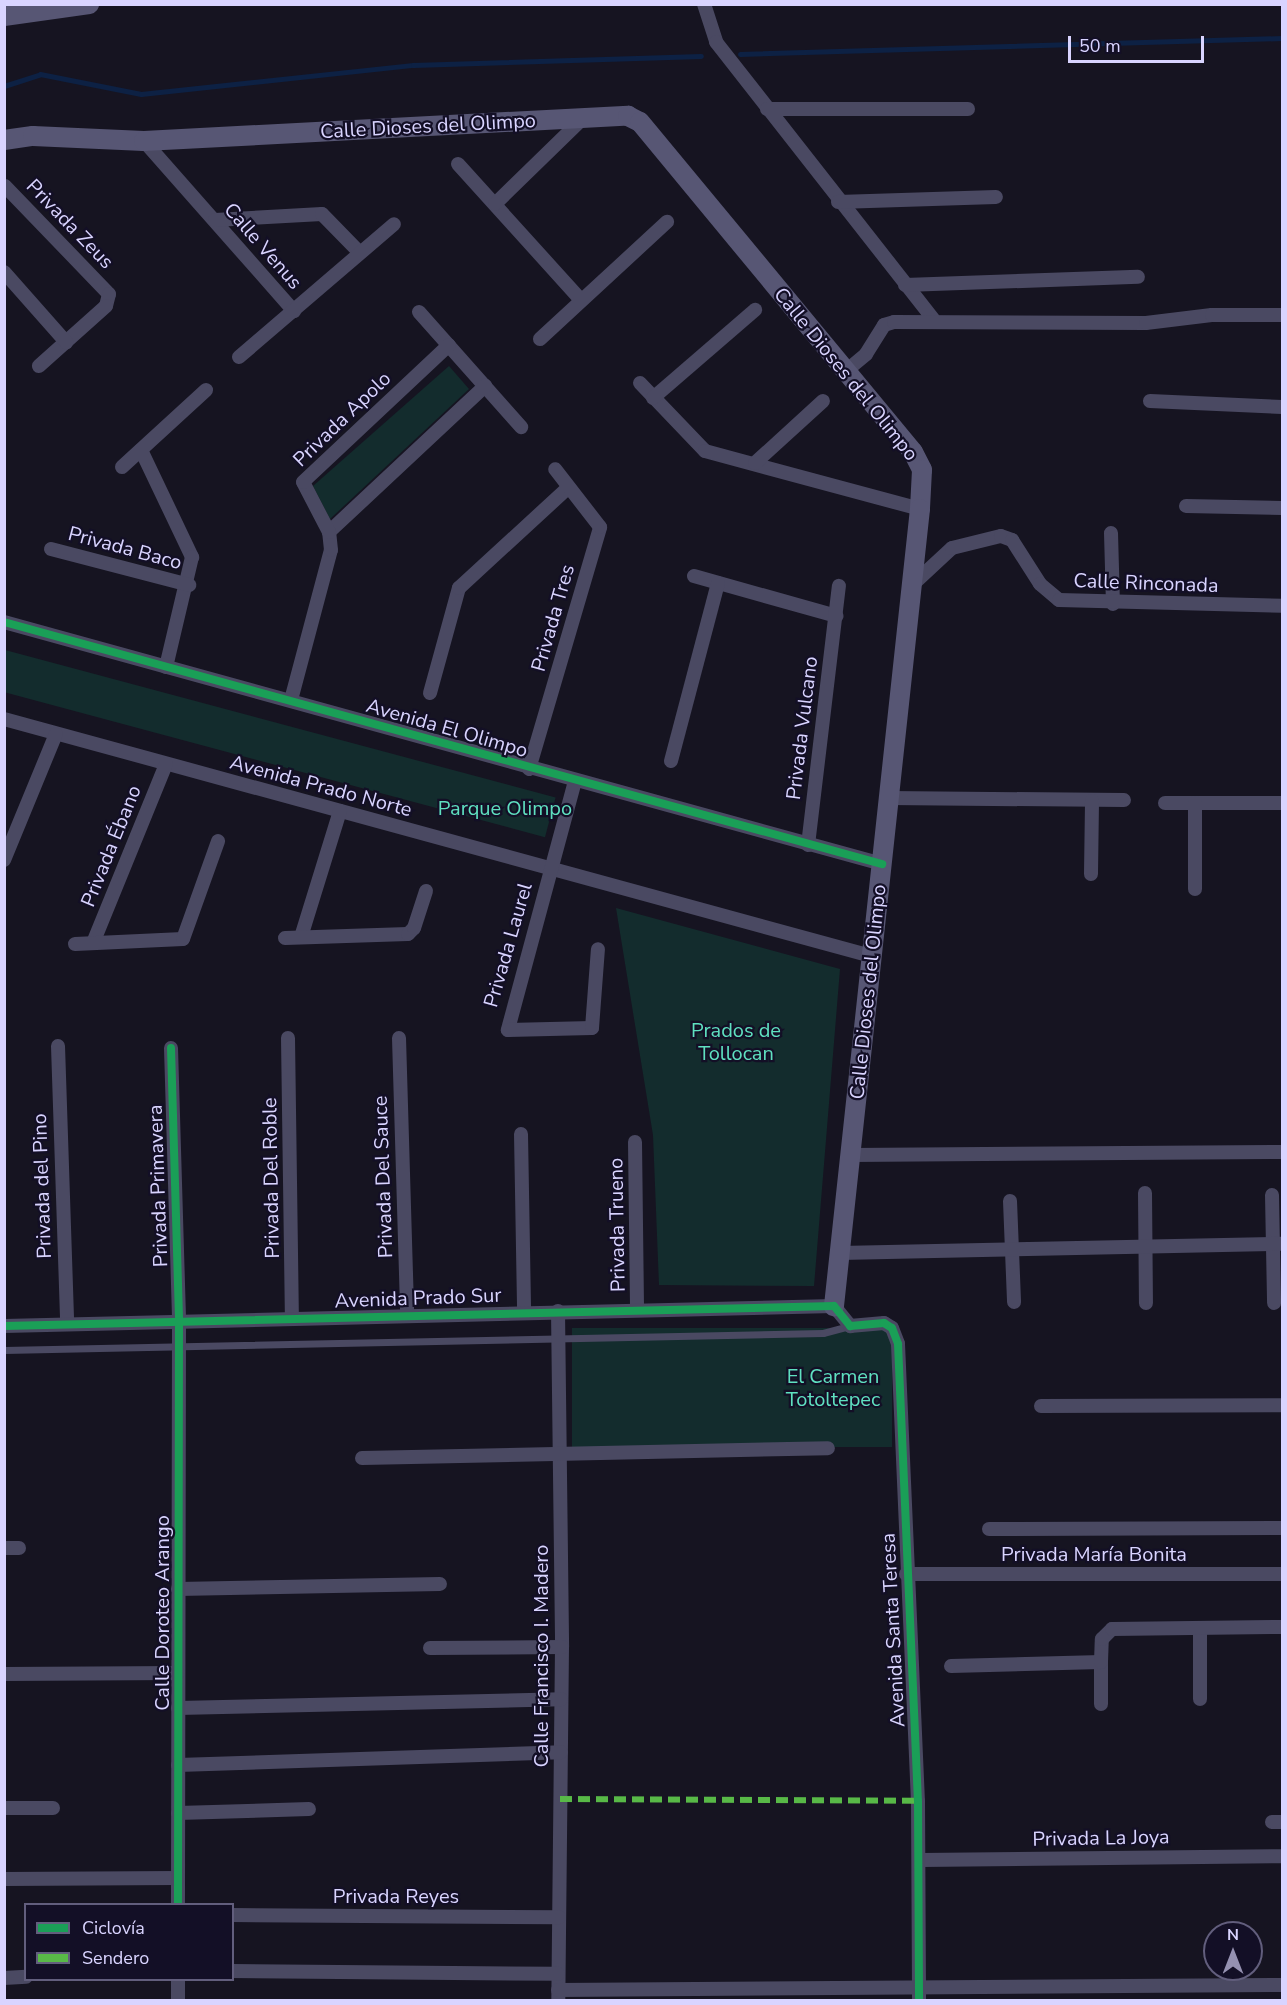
<!DOCTYPE html>
<meta charset="utf-8">
<style>
body{margin:0}
#map{position:relative;width:1287px;height:2005px;overflow:hidden;background:#161421;font-family:"Nunito Sans",sans-serif}
div>[style]{position:absolute}
[style*='--x']{left:calc(var(--x)*1px);top:calc(var(--y)*1px);width:calc(var(--w)*1px);rotate:calc(var(--a)*1deg)}
.green>*{inset:0;background:#132c2d;transform-origin:0 0}
.stream>*{height:5px;margin:-2.5px;padding:0 2.5px;transform-origin:2.5px;border-radius:2.5px;background:#0d2144}
.service>*{height:7px;margin:-3.5px;padding:0 3.5px;transform-origin:3.5px;border-radius:3.5px;background:#4a4962}
.minor>*{height:14px;margin:-7px;padding:0 7px;transform-origin:7px;border-radius:7px;background:#4a4962}
.secondary>*{height:20px;margin:-10px;padding:0 10px;transform-origin:10px;border-radius:10px;background:#575674}
.quiet>*{height:6px;margin-top:-3px;transform-origin:0;background:repeating-linear-gradient(90deg,#58b947 0 12px,transparent 0 18px)}
.cycleway>*{height:8px;margin:-4px;padding:0 4px;transform-origin:4px;border-radius:4px;background:#1a9f57}
span{translate:-50% -50%;white-space:nowrap;text-align:center;line-height:1.15;-webkit-text-stroke:4.5px #130f26;paint-order:stroke}
.street-label{font-size:20px;color:#d9d4ff}
.park-label{font-size:20px;color:#5fe0c0}
.frame{position:absolute;inset:0;border:6px solid #d9d4ff;pointer-events:none}
.legend{position:absolute;left:24px;top:1903px;width:210px;height:78px;box-sizing:border-box;background:#130f26;border:2px solid #625e7d;margin:0;padding:8px 10px;list-style:none;font-size:18px;color:#d9d4ff}
.legend li{display:flex;align-items:center;gap:12px;height:30px}
.legend b{width:30px;border:2px solid #625e7d}
.north{position:absolute;left:1203px;top:1921px;width:60px;height:60px;box-sizing:border-box;background:#130f26;border:2px solid #625e7d;border-radius:50%;rotate:0deg;font-size:16px;font-weight:700;line-height:24px;text-align:center;color:#d9d4ff}
.north::after{content:'';display:block;margin:auto;width:21px;height:27px;background:#9591b1;clip-path:polygon(50% 0,100% 100%,50% 72%,0 100%)}
.scale{position:absolute;left:1068px;top:36px;width:136px;height:27px;box-sizing:border-box;border:3px solid #d9d4ff;border-top:0;padding-left:8px;font-size:18px;line-height:21px;white-space:nowrap;color:#d9d4ff;-webkit-text-stroke:4px #130f26;paint-order:stroke}
</style>
<div id="map">
<div class="green">
<div style="clip-path:polygon(449px 366px,469px 389px,330px 519px,313px 486px)"></div>
<div style="left:5px;top:650px;width:570px;height:41px;rotate:15deg"></div>
<div style="clip-path:polygon(616px 908px,840px 969px,814px 1286px,659px 1285px,653px 1135px)"></div>
<div style="left:892px;top:1328px;width:119px;height:320px;rotate:90deg"></div>
</div>
<div class="stream">
<div style="--x:740;--y:54;--w:542;--a:-1.69"></div>
<div style="--x:4;--y:86;--w:38;--a:-18"></div>
<div style="--x:40;--y:74;--w:103;--a:11.2"></div>
<div style="--x:141;--y:94;--w:274;--a:-6.1"></div>
<div style="--x:413;--y:65;--w:288;--a:-1.8"></div>
</div>
<div class="service">
<div style="--x:4;--y:1350;--w:819;--a:-1.19"></div>
<div style="--x:823;--y:1333;--w:28;--a:-15"></div>
</div>
<div class="minor">
<div style="--x:704;--y:4;--w:40;--a:72"></div>
<div style="--x:716;--y:42;--w:352;--a:51.9"></div>
<div style="--x:767;--y:109;--w:201;--a:0"></div>
<div style="--x:144;--y:141;--w:227;--a:48.6"></div>
<div style="--x:458;--y:164;--w:183;--a:47.9"></div>
<div style="--x:5;--y:186;--w:150;--a:46.1"></div>
<div style="--x:109;--y:294;--w:12;--a:104"></div>
<div style="--x:106;--y:306;--w:90;--a:138.2"></div>
<div style="--x:838;--y:202;--w:158;--a:-1.8"></div>
<div style="--x:495;--y:204;--w:124;--a:-44.3"></div>
<div style="--x:215;--y:220;--w:107;--a:-3.2"></div>
<div style="--x:322;--y:214;--w:54;--a:45.7"></div>
<div style="--x:4;--y:272;--w:94;--a:48.5"></div>
<div style="--x:905;--y:285;--w:233;--a:-2"></div>
<div style="--x:419;--y:312;--w:154;--a:48.4"></div>
<div style="--x:540;--y:339;--w:173;--a:-42.7"></div>
<div style="--x:239;--y:357;--w:204;--a:-40.6"></div>
<div style="--x:846;--y:371;--w:26;--a:-40"></div>
<div style="--x:866;--y:354;--w:34;--a:-58"></div>
<div style="--x:884;--y:325;--w:10;--a:-17"></div>
<div style="--x:894;--y:322;--w:252;--a:0.2"></div>
<div style="--x:1146;--y:323;--w:66;--a:-6.9"></div>
<div style="--x:1212;--y:315;--w:70;--a:0"></div>
<div style="--x:640;--y:383;--w:94;--a:46.3"></div>
<div style="--x:705;--y:451;--w:223;--a:15.1"></div>
<div style="--x:653;--y:398;--w:135;--a:-40.8"></div>
<div style="--x:1150;--y:401;--w:132;--a:2.6"></div>
<div style="--x:141;--y:450;--w:119;--a:64.5"></div>
<div style="--x:192;--y:557;--w:113;--a:103.3"></div>
<div style="--x:755;--y:463;--w:92;--a:-42.4"></div>
<div style="--x:122;--y:467;--w:114;--a:-42.5"></div>
<div style="--x:1186;--y:506;--w:96;--a:1.2"></div>
<div style="--x:329;--y:532;--w:214;--a:-43.1"></div>
<div style="--x:1111;--y:533;--w:71;--a:88.4"></div>
<div style="--x:51;--y:549;--w:143;--a:14.6"></div>
<div style="--x:694;--y:576;--w:148;--a:15.7"></div>
<div style="--x:911;--y:586;--w:56;--a:-42.8"></div>
<div style="--x:952;--y:548;--w:50;--a:-13.8"></div>
<div style="--x:1001;--y:536;--w:12;--a:20"></div>
<div style="--x:1012;--y:540;--w:52;--a:57.5"></div>
<div style="--x:1040;--y:584;--w:25;--a:40"></div>
<div style="--x:1059;--y:600;--w:223;--a:1.5"></div>
<div style="--x:4;--y:622;--w:911;--a:15.41"></div>
<div style="--x:430;--y:693;--w:109;--a:-74.6"></div>
<div style="--x:459;--y:588;--w:149;--a:-42.6"></div>
<div style="--x:291;--y:700;--w:155;--a:-75.1"></div>
<div style="--x:331;--y:550;--w:18;--a:-96"></div>
<div style="--x:329;--y:532;--w:56;--a:-117.5"></div>
<div style="--x:303;--y:482;--w:200;--a:-43.2"></div>
<div style="--x:4;--y:719;--w:899;--a:15.29"></div>
<div style="--x:671;--y:761;--w:184;--a:-75.2"></div>
<div style="--x:529;--y:769;--w:252;--a:-73.6"></div>
<div style="--x:600;--y:527;--w:73;--a:-127.8"></div>
<div style="--x:575;--y:781;--w:258;--a:105.1"></div>
<div style="--x:508;--y:1030;--w:84;--a:-1.4"></div>
<div style="--x:592;--y:1028;--w:79;--a:-85.7"></div>
<div style="--x:888;--y:798;--w:236;--a:0.5"></div>
<div style="--x:1165;--y:803;--w:117;--a:0"></div>
<div style="--x:1195;--y:803;--w:86;--a:90"></div>
<div style="--x:808;--y:845;--w:261;--a:-83.2"></div>
<div style="--x:4;--y:860;--w:136;--a:-67.6"></div>
<div style="--x:1091;--y:874;--w:73;--a:-89.2"></div>
<div style="--x:301;--y:937;--w:132;--a:-72.8"></div>
<div style="--x:285;--y:938;--w:123;--a:-1.9"></div>
<div style="--x:408;--y:934;--w:8;--a:-45"></div>
<div style="--x:414;--y:928;--w:39;--a:-72"></div>
<div style="--x:93;--y:943;--w:193;--a:-67.8"></div>
<div style="--x:75;--y:944;--w:108;--a:-2.7"></div>
<div style="--x:183;--y:939;--w:104;--a:-70.3"></div>
<div style="--x:288;--y:1038;--w:281;--a:89.2"></div>
<div style="--x:399;--y:1038;--w:277;--a:88.3"></div>
<div style="--x:58;--y:1046;--w:278;--a:88.1"></div>
<div style="--x:171;--y:1048;--w:274;--a:88.3"></div>
<div style="--x:179;--y:1322;--w:582;--a:90.1"></div>
<div style="--x:521;--y:1134;--w:177;--a:89"></div>
<div style="--x:635;--y:1142;--w:166;--a:89.3"></div>
<div style="--x:851;--y:1155;--w:431;--a:-0.4"></div>
<div style="--x:1145;--y:1193;--w:110;--a:89.5"></div>
<div style="--x:1272;--y:1195;--w:108;--a:88.9"></div>
<div style="--x:1010;--y:1201;--w:101;--a:87.7"></div>
<div style="--x:840;--y:1253;--w:442;--a:-1.2"></div>
<div style="--x:558;--y:1311;--w:336;--a:89.3"></div>
<div style="--x:562;--y:1647;--w:353;--a:90.6"></div>
<div style="--x:4;--y:1326;--w:830;--a:-1.38"></div>
<div style="--x:834;--y:1306;--w:26;--a:51"></div>
<div style="--x:850;--y:1326;--w:34;--a:-5"></div>
<div style="--x:884;--y:1323;--w:9;--a:32"></div>
<div style="--x:892;--y:1328;--w:17;--a:69"></div>
<div style="--x:898;--y:1344;--w:457;--a:87.5"></div>
<div style="--x:918;--y:1801;--w:199;--a:89.7"></div>
<div style="--x:1041;--y:1406;--w:241;--a:-0.2"></div>
<div style="--x:362;--y:1458;--w:466;--a:-1.2"></div>
<div style="--x:989;--y:1529;--w:293;--a:-0.2"></div>
<div style="--x:4;--y:1548;--w:15;--a:0"></div>
<div style="--x:906;--y:1574;--w:376;--a:0"></div>
<div style="--x:178;--y:1589;--w:262;--a:-1.1"></div>
<div style="--x:1200;--y:1628;--w:71;--a:90"></div>
<div style="--x:430;--y:1648;--w:132;--a:-0.4"></div>
<div style="--x:1101;--y:1662;--w:42;--a:90"></div>
<div style="--x:951;--y:1666;--w:150;--a:-1.5"></div>
<div style="--x:1101;--y:1662;--w:23;--a:-88"></div>
<div style="--x:1102;--y:1639;--w:14;--a:-45"></div>
<div style="--x:1112;--y:1629;--w:170;--a:-0.7"></div>
<div style="--x:4;--y:1674;--w:174;--a:-0.3"></div>
<div style="--x:178;--y:1708;--w:383;--a:-1.3"></div>
<div style="--x:178;--y:1765;--w:383;--a:-1.9"></div>
<div style="--x:4;--y:1808;--w:49;--a:0"></div>
<div style="--x:178;--y:1813;--w:131;--a:-1.7"></div>
<div style="--x:1272;--y:1822;--w:10;--a:0"></div>
<div style="--x:921;--y:1860;--w:361;--a:-0.6"></div>
<div style="--x:4;--y:1879;--w:174;--a:-0.3"></div>
<div style="--x:232;--y:1915;--w:327;--a:0.4"></div>
<div style="--x:232;--y:1971;--w:326;--a:0.5"></div>
<div style="--x:4;--y:1978;--w:22;--a:-3"></div>
<div style="--x:558;--y:1990;--w:724;--a:-0.4"></div>
<div style="--x:178;--y:2000;--w:20;--a:-90"></div>
</div>
<div class="secondary">
<div style="--x:4;--y:16;--w:86;--a:-8"></div>
<div style="--x:4;--y:140;--w:29;--a:-8"></div>
<div style="--x:33;--y:136;--w:111;--a:2.6"></div>
<div style="--x:144;--y:141;--w:485;--a:-3"></div>
<div style="--x:628;--y:116;--w:13;--a:27"></div>
<div style="--x:640;--y:122;--w:428;--a:50.4"></div>
<div style="--x:913;--y:452;--w:20;--a:63"></div>
<div style="--x:922;--y:470;--w:39;--a:93"></div>
<div style="--x:920;--y:509;--w:802;--a:96.16"></div>
</div>
<div class="quiet">
<div style="--x:560;--y:1799;--w:358;--a:0.3"></div>
</div>
<div class="cycleway">
<div style="--x:4;--y:622;--w:911;--a:15.41"></div>
<div style="--x:171;--y:1048;--w:274;--a:88.3"></div>
<div style="--x:179;--y:1322;--w:582;--a:90.1"></div>
<div style="--x:4;--y:1326;--w:830;--a:-1.38"></div>
<div style="--x:834;--y:1306;--w:26;--a:51"></div>
<div style="--x:850;--y:1326;--w:34;--a:-5"></div>
<div style="--x:884;--y:1323;--w:9;--a:32"></div>
<div style="--x:892;--y:1328;--w:17;--a:69"></div>
<div style="--x:898;--y:1344;--w:457;--a:87.5"></div>
<div style="--x:918;--y:1801;--w:199;--a:89.7"></div>
</div>
<div class="street-label">
<span style="left:428px;top:126px;rotate:-3deg">Calle Dioses del Olimpo</span>
<span style="left:70px;top:224px;rotate:46deg">Privada Zeus</span>
<span style="left:263px;top:246px;rotate:49deg">Calle Venus</span>
<span style="left:846px;top:374px;rotate:51deg">Calle Dioses del Olimpo</span>
<span style="left:342px;top:419px;rotate:-44deg">Privada Apolo</span>
<span style="left:125px;top:548px;rotate:15deg">Privada Baco</span>
<span style="left:1146px;top:583px;rotate:2deg">Calle Rinconada</span>
<span style="left:553px;top:618px;rotate:-74deg">Privada Tres</span>
<span style="left:447px;top:728px;rotate:16deg">Avenida El Olimpo</span>
<span style="left:802px;top:728px;rotate:-83deg">Privada Vulcano</span>
<span style="left:321px;top:786px;rotate:15deg">Avenida Prado Norte</span>
<span style="left:111px;top:846px;rotate:-68deg">Privada Ébano</span>
<span style="left:508px;top:945px;rotate:-74deg">Privada Laurel</span>
<span style="left:868px;top:992px;rotate:-84deg">Calle Dioses del Olimpo</span>
<span style="left:383px;top:1177px;rotate:-92deg">Privada Del Sauce</span>
<span style="left:271px;top:1178px;rotate:-91deg">Privada Del Roble</span>
<span style="left:42px;top:1186px;rotate:-92deg">Privada del Pino</span>
<span style="left:158px;top:1186px;rotate:-92deg">Privada Primavera</span>
<span style="left:617px;top:1225px;rotate:-91deg">Privada Trueno</span>
<span style="left:418px;top:1298px;rotate:-2deg">Avenida Prado Sur</span>
<span style="left:1094px;top:1554px">Privada María Bonita</span>
<span style="left:162px;top:1613px;rotate:-90deg">Calle Doroteo Arango</span>
<span style="left:893px;top:1630px;rotate:-93deg">Avenida Santa Teresa</span>
<span style="left:541px;top:1656px;rotate:-90deg">Calle Francisco I. Madero</span>
<span style="left:1101px;top:1838px;rotate:-1deg">Privada La Joya</span>
<span style="left:396px;top:1896px">Privada Reyes</span>
</div>
<div class="park-label">
<span style="left:505px;top:808px">Parque Olimpo</span>
<span style="left:736px;top:1042px">Prados de<br>Tollocan</span>
<span style="left:833px;top:1388px">El Carmen<br>Totoltepec</span>
</div>
<div class="frame"></div>
<ul class="legend">
<li><b style="height:8px;background:#1a9f57"></b>Ciclovía</li>
<li><b style="height:8px;background:#58b947"></b>Sendero</li>
</ul>
<div class="north">N</div>
<div class="scale">50 m</div>
</div>
